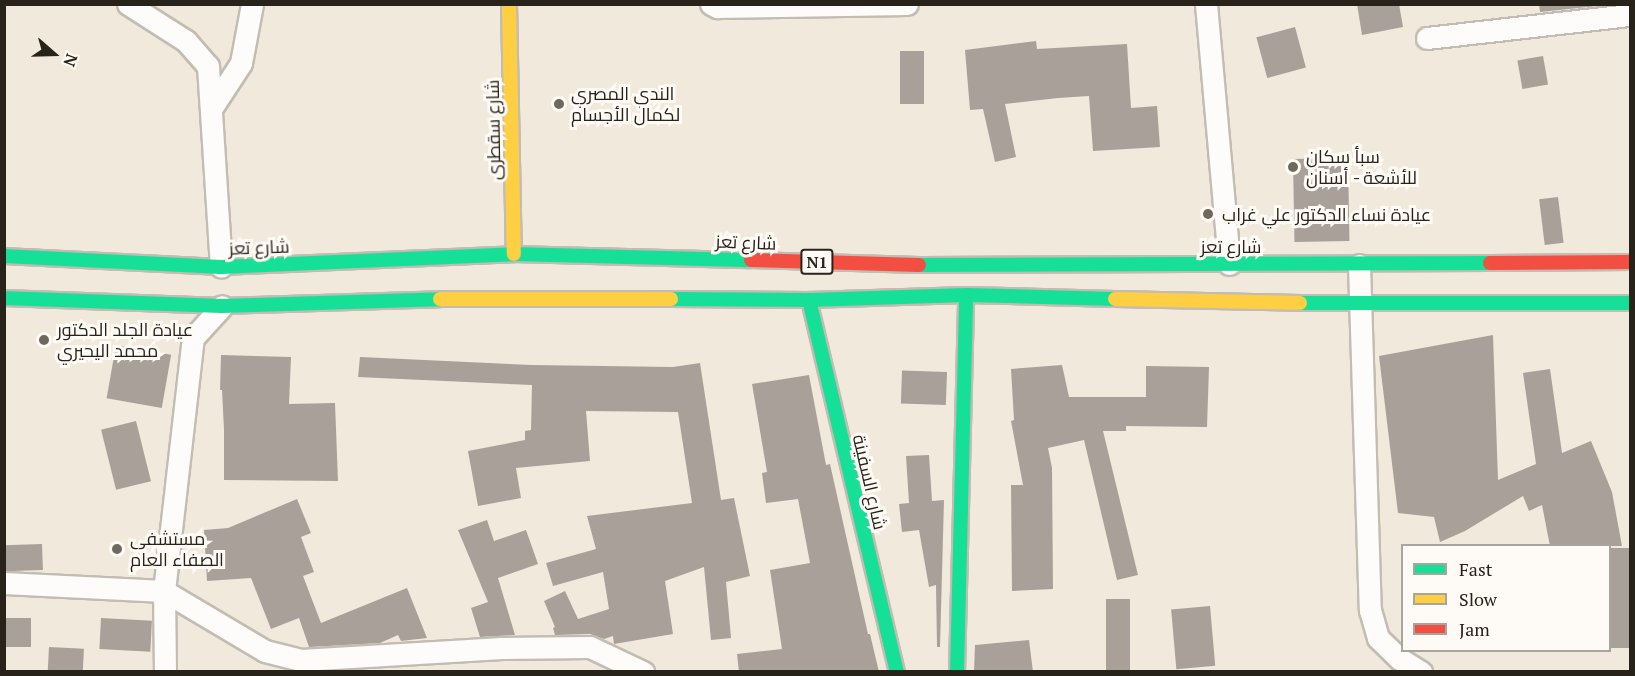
<!DOCTYPE html>
<meta charset="utf-8">
<style>
body{margin:0}
#map{position:relative;width:1635px;height:676px;overflow:hidden;background:#f1e9dc;font-family:"PT Serif",Cairo,serif}
div>[style]{position:absolute}
[style*='--x']{left:calc(var(--x)*1px);top:calc(var(--y)*1px);width:calc(var(--w)*1px);rotate:calc(var(--a)*1deg)}
.building>*{inset:0;background:#a9a199;transform-origin:0 0}
.roads{filter:drop-shadow(2px 0 #c3bcb2) drop-shadow(-2px 0 #c3bcb2) drop-shadow(0 2px #c3bcb2) drop-shadow(0 -2px #c3bcb2)}
.street>*{height:21px;margin:-10.5px;padding:0 10.5px;transform-origin:10.5px;border-radius:10.5px;background:#fdfcfa}
.fast>*{height:14px;margin:-7px;padding:0 7px;transform-origin:7px;border-radius:7px;background:#16e098}
.slow>*{height:14px;margin:-7px;padding:0 7px;transform-origin:7px;border-radius:7px;background:#ffcf43}
.jam>*{height:14px;margin:-7px;padding:0 7px;transform-origin:7px;border-radius:7px;background:#f24e42}
.dots>*{width:16px;height:16px;translate:-50% -50%;box-sizing:border-box;border:3px solid #fefbf6;border-radius:50%}
span{translate:-50% -50%;white-space:nowrap;text-align:center;line-height:1.15;-webkit-text-stroke:6px #fefbf6;paint-order:stroke}
.shield-label span{padding:2px 4px;background:#fefbf6;border:2px solid;border-radius:4px;-webkit-text-stroke-width:0}
.shield-label{font-size:16px;color:#28231a;font-weight:700}
.poi-label{font-size:18px;color:#28231a}
.left{translate:0 -50%;text-align:left}
.street-label{font-size:18px;color:#28231a}
.frame{position:absolute;inset:0;border:6px solid #28231a;pointer-events:none}
.legend{position:absolute;left:1401px;top:544px;width:210px;height:108px;box-sizing:border-box;background:#fefbf6;border:2px solid #a8a59e;margin:0;padding:8px 10px;list-style:none;font-size:18px;color:#28231a}
.legend li{display:flex;align-items:center;gap:12px;height:30px}
.legend b{width:30px;border:2px solid #a8a59e}
.north{position:absolute;left:24px;top:24px;width:60px;height:60px;-webkit-text-stroke:4px #fefbf6;paint-order:stroke;rotate:110deg;font-size:16px;font-weight:700;line-height:24px;text-align:center;color:#28231a}
.north::after{content:'';display:block;margin:auto;width:21px;height:27px;background:#28231a;clip-path:polygon(50% 0,100% 100%,50% 72%,0 100%)}
</style>
<div id="map">
<div class="building">
<div style="clip-path:polygon(1357px 4px,1399px 4px,1403px 27px,1362px 35px)"></div>
<div style="clip-path:polygon(1539px 4px,1596px 4px,1597px 6px,1540px 12px)"></div>
<div style="left:1295px;top:27px;width:42px;height:40px;rotate:75deg"></div>
<div style="clip-path:polygon(1036px 41px,1037px 49px,1127px 44px,1131px 108px,1157px 106px,1160px 147px,1093px 151px,1089px 96px,1058px 98px,1005px 104px,1016px 157px,995px 162px,983px 109px,970px 110px,965px 50px)"></div>
<div style="left:900px;top:51px;width:24px;height:53px"></div>
<div style="left:1543px;top:56px;width:29px;height:26px;rotate:80deg"></div>
<div style="left:1348px;top:158px;width:83px;height:55px;rotate:89deg"></div>
<div style="left:1558px;top:197px;width:46px;height:19px;rotate:83deg"></div>
<div style="clip-path:polygon(1493px 335px,1498px 480px,1536px 464px,1523px 373px,1550px 369px,1562px 453px,1591px 441px,1612px 492px,1622px 546px,1550px 546px,1542px 505px,1529px 511px,1523px 496px,1465px 531px,1440px 542px,1434px 517px,1398px 513px,1379px 356px)"></div>
<div style="left:116px;top:345px;width:56px;height:54px;rotate:10deg"></div>
<div style="clip-path:polygon(221px 355px,291px 357px,289px 404px,335px 403px,338px 481px,224px 480px,224px 430px,222px 390px,220px 390px)"></div>
<div style="clip-path:polygon(360px 357px,532px 365px,673px 367px,700px 363px,721px 500px,734px 498px,750px 576px,726px 582px,731px 638px,711px 640px,704px 567px,665px 581px,673px 634px,614px 644px,613px 636px,604px 639px,590px 634px,555px 635px,553px 628px,555px 627px,544px 601px,565px 591px,578px 619px,609px 609px,603px 572px,553px 586px,546px 563px,596px 549px,587px 516px,692px 503px,678px 412px,586px 411px,590px 461px,516px 468px,521px 498px,478px 506px,468px 451px,525px 440px,525px 431px,531px 430px,532px 385px,358px 377px)"></div>
<div style="clip-path:polygon(1062px 365px,1069px 397px,1146px 397px,1146px 366px,1209px 367px,1207px 427px,1126px 426px,1126px 431px,1103px 431px,1138px 575px,1117px 580px,1084px 440px,1048px 448px,1052px 468px,1053px 589px,1012px 591px,1011px 485px,1023px 485px,1011px 421px,1014px 420px,1011px 369px)"></div>
<div style="left:947px;top:372px;width:33px;height:45px;rotate:92deg"></div>
<div style="clip-path:polygon(809px 375px,826px 465px,830px 464px,868px 634px,870px 634px,879px 672px,739px 672px,737px 654px,782px 649px,770px 570px,810px 563px,798px 499px,766px 503px,762px 473px,767px 472px,752px 384px)"></div>
<div style="left:136px;top:421px;width:62px;height:36px;rotate:76deg"></div>
<div style="clip-path:polygon(929px 455px,932px 501px,944px 500px,940px 647px,937px 647px,936px 585px,929px 587px,919px 530px,902px 532px,899px 504px,909px 503px,906px 456px)"></div>
<div style="clip-path:polygon(297px 499px,311px 533px,301px 537px,314px 572px,303px 576px,321px 623px,407px 588px,427px 638px,401px 641px,398px 635px,380px 643px,309px 647px,299px 618px,271px 629px,251px 578px,207px 581px,204px 530px,228px 528px)"></div>
<div style="clip-path:polygon(487px 520px,494px 541px,526px 530px,538px 564px,498px 578px,515px 635px,480px 637px,471px 608px,488px 602px,458px 530px)"></div>
<div style="left:42px;top:544px;width:26px;height:38px;rotate:88deg"></div>
<div style="left:1630px;top:548px;width:100px;height:21px;rotate:90deg"></div>
<div style="left:1106px;top:599px;width:24px;height:73px"></div>
<div style="left:1210px;top:606px;width:60px;height:39px;rotate:85deg"></div>
<div style="left:4px;top:618px;width:27px;height:29px"></div>
<div style="left:101px;top:618px;width:51px;height:31px;rotate:3deg"></div>
<div style="clip-path:polygon(1029px 640px,1033px 672px,974px 672px,975px 645px)"></div>
<div style="left:49px;top:647px;width:35px;height:25px;rotate:3deg"></div>
</div>
<div class="roads">
<div class="street">
<div style="--x:128;--y:4;--w:69;--a:32.5"></div>
<div style="--x:186;--y:41;--w:33;--a:49"></div>
<div style="--x:208;--y:66;--w:201;--a:86.3"></div>
<div style="--x:711;--y:4;--w:7;--a:27"></div>
<div style="--x:717;--y:7;--w:190;--a:-0.9"></div>
<div style="--x:1206;--y:4;--w:261;--a:84.9"></div>
<div style="--x:1427;--y:38;--w:204;--a:-6.5"></div>
<div style="--x:211;--y:109;--w:55;--a:-56.9"></div>
<div style="--x:241;--y:63;--w:60;--a:-79.4"></div>
<div style="--x:1359;--y:265;--w:345;--a:88.2"></div>
<div style="--x:1370;--y:610;--w:29;--a:74"></div>
<div style="--x:1378;--y:638;--w:30;--a:44"></div>
<div style="--x:1400;--y:659;--w:25;--a:32"></div>
<div style="--x:4;--y:583;--w:160;--a:2.9"></div>
<div style="--x:164;--y:591;--w:117;--a:30.7"></div>
<div style="--x:265;--y:651;--w:37;--a:14"></div>
<div style="--x:301;--y:660;--w:201;--a:-3.4"></div>
<div style="--x:502;--y:648;--w:88;--a:-0.7"></div>
<div style="--x:590;--y:647;--w:59;--a:25.3"></div>
<div style="--x:165;--y:672;--w:81;--a:-90.7"></div>
<div style="--x:164;--y:591;--w:255;--a:-83.5"></div>
<div style="--x:193;--y:338;--w:43;--a:-47.8"></div>
</div>
<div class="fast">
<div style="--x:4;--y:256;--w:217;--a:2.9"></div>
<div style="--x:221;--y:267;--w:293;--a:-2.5"></div>
<div style="--x:514;--y:254;--w:237;--a:1.5"></div>
<div style="--x:919;--y:265;--w:571;--a:-0.2"></div>
<div style="--x:4;--y:298;--w:218;--a:2.1"></div>
<div style="--x:222;--y:306;--w:218;--a:-1.8"></div>
<div style="--x:671;--y:299;--w:138;--a:0.4"></div>
<div style="--x:809;--y:300;--w:157;--a:-1.8"></div>
<div style="--x:966;--y:295;--w:149;--a:1.5"></div>
<div style="--x:809;--y:300;--w:382;--a:76.7"></div>
<div style="--x:1300;--y:303;--w:330;--a:0"></div>
<div style="--x:957;--y:672;--w:377;--a:-88.6"></div>
</div>
<div class="slow">
<div style="--x:509;--y:4;--w:250;--a:88.9"></div>
<div style="--x:440;--y:299;--w:231;--a:0"></div>
<div style="--x:1115;--y:299;--w:185;--a:1.2"></div>
</div>
<div class="jam">
<div style="--x:751;--y:260;--w:168;--a:1.7"></div>
<div style="--x:1490;--y:263;--w:140;--a:-0.4"></div>
</div>
</div>
<div class="dots">
<div style="left:559px;top:104px;background:#6e685e"></div>
<div style="left:1293px;top:167px;background:#6e685e"></div>
<div style="left:1208px;top:214px;background:#6e685e"></div>
<div style="left:44px;top:340px;background:#6e685e"></div>
<div style="left:117px;top:549px;background:#6e685e"></div>
</div>
<div class="shield-label">
<span style="left:817px;top:262px">N1</span>
</div>
<div class="poi-label">
<span class="left" style="left:571px;top:104px">الندي المصري<br>لكمال الأجسام</span>
<span class="left" style="left:1306px;top:167px">سبأ سكان<br>للأشعة - أسنان</span>
<span class="left" style="left:1222px;top:214px">عيادة نساء الدكتور علي غراب</span>
<span class="left" style="left:57px;top:340px">عيادة الجلد الدكتور<br>محمد اليحيري</span>
<span class="left" style="left:130px;top:549px">مستشفى<br>الصفاء العام</span>
</div>
<div class="street-label">
<span style="left:493px;top:130px;rotate:-91deg">شارع سقطرى</span>
<span style="left:746px;top:242px;rotate:2deg">شارع تعز</span>
<span style="left:1231px;top:246px">شارع تعز</span>
<span style="left:259px;top:247px;rotate:-2deg">شارع تعز</span>
<span style="left:870px;top:482px;rotate:77deg">شارع السفينة</span>
</div>
<div class="frame"></div>
<ul class="legend">
<li><b style="height:8px;background:#16e098"></b>Fast</li>
<li><b style="height:8px;background:#ffcf43"></b>Slow</li>
<li><b style="height:8px;background:#f24e42"></b>Jam</li>
</ul>
<div class="north">N</div>
</div>
